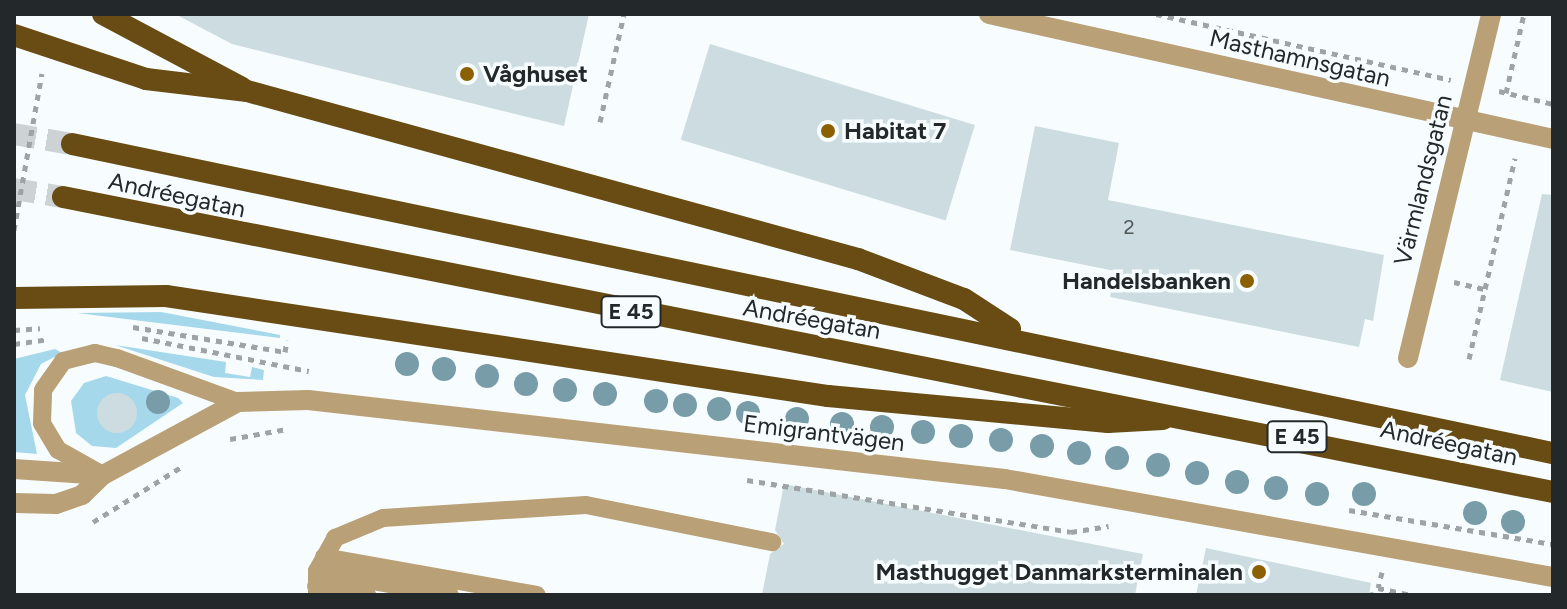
<!DOCTYPE html>
<meta charset="utf-8">
<style>
body{margin:0}
#map{position:relative;width:1567px;height:609px;overflow:hidden;background:#f7fdff;font-family:Figtree,sans-serif}
div>[style]{position:absolute}
[style*='--x']{left:calc(var(--x)*1px);top:calc(var(--y)*1px);width:calc(var(--w)*1px);rotate:calc(var(--a)*1deg)}
.green>*{inset:0;background:#a5d8ea}
.building>*{inset:0;background:#cddce1;transform-origin:0 0}
.round{border-radius:50%}
.trunk-tunnel>*{height:22px;margin-top:-11px;transform-origin:0;background:repeating-linear-gradient(90deg,#cdd3d5 0 22px,transparent 0 33px)}
.path>*{height:5px;margin-top:-2.5px;transform-origin:0;background:repeating-linear-gradient(90deg,#9ea4a6 0 6px,transparent 0 12px)}
.service>*{height:18px;margin:-9px;padding:0 9px;transform-origin:9px;border-radius:9px;background:#baa077}
.minor>*{height:20px;margin:-10px;padding:0 10px;transform-origin:10px;border-radius:10px;background:#baa077}
.tertiary>*{height:20px;margin:-10px;padding:0 10px;transform-origin:10px;border-radius:10px;background:#baa077}
.trunk>*{height:22px;margin:-11px;padding:0 11px;transform-origin:11px;border-radius:11px;background:#684c14}
.trees>*{width:24px;height:24px;margin:-12px;border-radius:50%;background:#789da8}
.dots>*{width:22px;height:22px;translate:-50% -50%;box-sizing:border-box;border:4px solid #f7fdff;border-radius:50%}
span{translate:-50% -50%;white-space:nowrap;text-align:center;line-height:1.15;-webkit-text-stroke:7px #f7fdff;paint-order:stroke}
.number-label{font-size:20px;color:#4e5658}
.number-label span{-webkit-text-stroke-width:0}
.shield-label span{padding:2px 6px;background:#f7fdff;border:2px solid;border-radius:6px;-webkit-text-stroke-width:0}
.shield-label{font-size:22px;color:#23292b;font-weight:700}
.street-label{font-size:24px;color:#23292b}
.poi-label{font-size:24px;color:#23292b;font-weight:700}
.left{translate:0 -50%;text-align:left}
.right{translate:-100% -50%;text-align:right}
.frame{position:absolute;inset:0;border:16px solid #23292b;pointer-events:none}
</style>
<div id="map">
<div class="green">
<div style="clip-path:polygon(161px 312px,280px 335px,280px 338px,77px 313px)"></div>
<div style="clip-path:polygon(115px 345px,226px 362px,225px 373px,250px 377px,252px 367px,264px 370px,263px 380px,214px 377px)"></div>
<div style="clip-path:polygon(55px 349px,62px 353px,41px 364px,25px 395px,37px 454px,14px 452px,14px 359px)"></div>
<div style="clip-path:polygon(106px 376px,178px 398px,183px 403px,116px 448px,92px 446px,76px 433px,71px 401px,84px 383px)"></div>
</div>
<div class="building">
<div style="clip-path:polygon(175px 14px,589px 14px,564px 126px,232px 44px)"></div>
<div style="left:710px;top:44px;width:277px;height:100px;rotate:17deg"></div>
<div style="clip-path:polygon(1035px 126px,1119px 143px,1108px 200px,1384px 255px,1373px 321px,1365px 319px,1359px 347px,1110px 297px,1115px 271px,1010px 250px)"></div>
<div style="clip-path:polygon(1542px 194px,1553px 195px,1553px 392px,1500px 380px)"></div>
<div class="round" style="left:97px;top:393px;width:40px;height:40px"></div>
<div style="clip-path:polygon(784px 484px,1143px 554px,1135px 595px,762px 595px,770px 554px,784px 544px,775px 530px)"></div>
<div style="clip-path:polygon(1206px 548px,1371px 583px,1369px 595px,1196px 595px)"></div>
</div>
<div class="trunk-tunnel">
<div style="--x:14;--y:134;--w:59;--a:9.8"></div>
<div style="--x:14;--y:189;--w:50;--a:9.3"></div>
</div>
<div class="path">
<div style="--x:1156;--y:14;--w:302;--a:12.6"></div>
<div style="--x:1499;--y:91;--w:56;--a:13.5"></div>
<div style="--x:1506;--y:93;--w:81;--a:-77.2"></div>
<div style="--x:600;--y:122;--w:111;--a:-77.5"></div>
<div style="--x:14;--y:230;--w:159;--a:-79.9"></div>
<div style="--x:1454;--y:282;--w:31;--a:13"></div>
<div style="--x:133;--y:327;--w:154;--a:9.3"></div>
<div style="--x:285;--y:352;--w:12;--a:-81"></div>
<div style="--x:14;--y:330;--w:26;--a:-4"></div>
<div style="--x:142;--y:338;--w:170;--a:11.2"></div>
<div style="--x:14;--y:344;--w:35;--a:-8"></div>
<div style="--x:1469;--y:359;--w:206;--a:-77.1"></div>
<div style="--x:230;--y:439;--w:58;--a:-10"></div>
<div style="--x:747;--y:480;--w:328;--a:9.1"></div>
<div style="--x:1071;--y:532;--w:38;--a:-9"></div>
<div style="--x:1349;--y:510;--w:207;--a:9.5"></div>
<div style="--x:93;--y:522;--w:106;--a:-31.9"></div>
<div style="--x:1382;--y:572;--w:16;--a:104"></div>
<div style="--x:1378;--y:588;--w:35;--a:12"></div>
<div style="--x:1370;--y:594;--w:5;--a:11"></div>
</div>
<div class="service">
<div style="--x:103;--y:475;--w:51;--a:-150.9"></div>
<div style="--x:58;--y:450;--w:31;--a:-121"></div>
<div style="--x:42;--y:423;--w:33;--a:-88"></div>
<div style="--x:43;--y:390;--w:35;--a:-55"></div>
<div style="--x:63;--y:361;--w:33;--a:-14"></div>
<div style="--x:95;--y:353;--w:23;--a:13"></div>
<div style="--x:117;--y:358;--w:129;--a:20"></div>
<div style="--x:324;--y:557;--w:216;--a:10.1"></div>
<div style="--x:317;--y:571;--w:135;--a:10.2"></div>
<div style="--x:316;--y:586;--w:52;--a:10"></div>
<div style="--x:317;--y:595;--w:24;--a:-90"></div>
<div style="--x:317;--y:571;--w:38;--a:-61"></div>
<div style="--x:335;--y:538;--w:52;--a:-22.6"></div>
<div style="--x:383;--y:518;--w:203;--a:-3.7"></div>
<div style="--x:586;--y:505;--w:190;--a:11.3"></div>
</div>
<div class="minor">
<div style="--x:989;--y:14;--w:578;--a:12.5"></div>
<div style="--x:1408;--y:358;--w:354;--a:-76.4"></div>
</div>
<div class="tertiary">
<div style="--x:14;--y:469;--w:89;--a:3.9"></div>
<div style="--x:103;--y:475;--w:153;--a:-28.4"></div>
<div style="--x:238;--y:402;--w:70;--a:-1.6"></div>
<div style="--x:308;--y:400;--w:701;--a:6.47"></div>
<div style="--x:1005;--y:479;--w:557;--a:10.14"></div>
<div style="--x:14;--y:503;--w:42;--a:1.4"></div>
<div style="--x:56;--y:504;--w:28;--a:-19"></div>
<div style="--x:82;--y:495;--w:29;--a:-44"></div>
</div>
<div class="trunk">
<div style="--x:103;--y:14;--w:157;--a:28"></div>
<div style="--x:14;--y:35;--w:139;--a:18.4"></div>
<div style="--x:146;--y:79;--w:102;--a:6.8"></div>
<div style="--x:247;--y:91;--w:634;--a:15.37"></div>
<div style="--x:858;--y:259;--w:113;--a:20.7"></div>
<div style="--x:964;--y:299;--w:55;--a:33.1"></div>
<div style="--x:72;--y:144;--w:1513;--a:11.79"></div>
<div style="--x:63;--y:197;--w:1519;--a:11.2"></div>
<div style="--x:14;--y:298;--w:152;--a:-0.8"></div>
<div style="--x:166;--y:296;--w:670;--a:8.59"></div>
<div style="--x:828;--y:396;--w:281;--a:5.3"></div>
<div style="--x:1108;--y:422;--w:55;--a:-3.1"></div>
</div>
<div class="trees">
<div style="left:407px;top:364px"></div>
<div style="left:444px;top:369px"></div>
<div style="left:487px;top:376px"></div>
<div style="left:526px;top:384px"></div>
<div style="left:565px;top:390px"></div>
<div style="left:605px;top:394px"></div>
<div style="left:656px;top:401px"></div>
<div style="left:158px;top:402px"></div>
<div style="left:685px;top:405px"></div>
<div style="left:719px;top:409px"></div>
<div style="left:748px;top:413px"></div>
<div style="left:797px;top:419px"></div>
<div style="left:842px;top:424px"></div>
<div style="left:882px;top:427px"></div>
<div style="left:923px;top:432px"></div>
<div style="left:961px;top:436px"></div>
<div style="left:1001px;top:440px"></div>
<div style="left:1042px;top:446px"></div>
<div style="left:1079px;top:453px"></div>
<div style="left:1117px;top:458px"></div>
<div style="left:1158px;top:465px"></div>
<div style="left:1197px;top:473px"></div>
<div style="left:1237px;top:482px"></div>
<div style="left:1276px;top:488px"></div>
<div style="left:1317px;top:494px"></div>
<div style="left:1364px;top:494px"></div>
<div style="left:1475px;top:513px"></div>
<div style="left:1513px;top:522px"></div>
</div>
<div class="dots">
<div style="left:467px;top:74px;background:#8a6000"></div>
<div style="left:828px;top:131px;background:#8a6000"></div>
<div style="left:1247px;top:281px;background:#8a6000"></div>
<div style="left:1259px;top:572px;background:#8a6000"></div>
</div>
<div class="number-label">
<span style="left:1129px;top:227px">2</span>
</div>
<div class="shield-label">
<span style="left:631px;top:312px">E 45</span>
<span style="left:1297px;top:437px">E 45</span>
</div>
<div class="street-label">
<span style="left:1300px;top:58px;rotate:13deg">Masthamnsgatan</span>
<span style="left:1423px;top:180px;rotate:-76deg">Värmlandsgatan</span>
<span style="left:177px;top:195px;rotate:12deg">Andréegatan</span>
<span style="left:812px;top:319px;rotate:10deg">Andréegatan</span>
<span style="left:824px;top:433px;rotate:7deg">Emigrantvägen</span>
<span style="left:1449px;top:443px;rotate:12deg">Andréegatan</span>
</div>
<div class="poi-label">
<span class="left" style="left:483px;top:74px">Våghuset</span>
<span class="left" style="left:844px;top:131px">Habitat 7</span>
<span class="right" style="left:1231px;top:281px">Handelsbanken</span>
<span class="right" style="left:1243px;top:572px">Masthugget Danmarksterminalen</span>
</div>
<div class="frame"></div>
</div>
